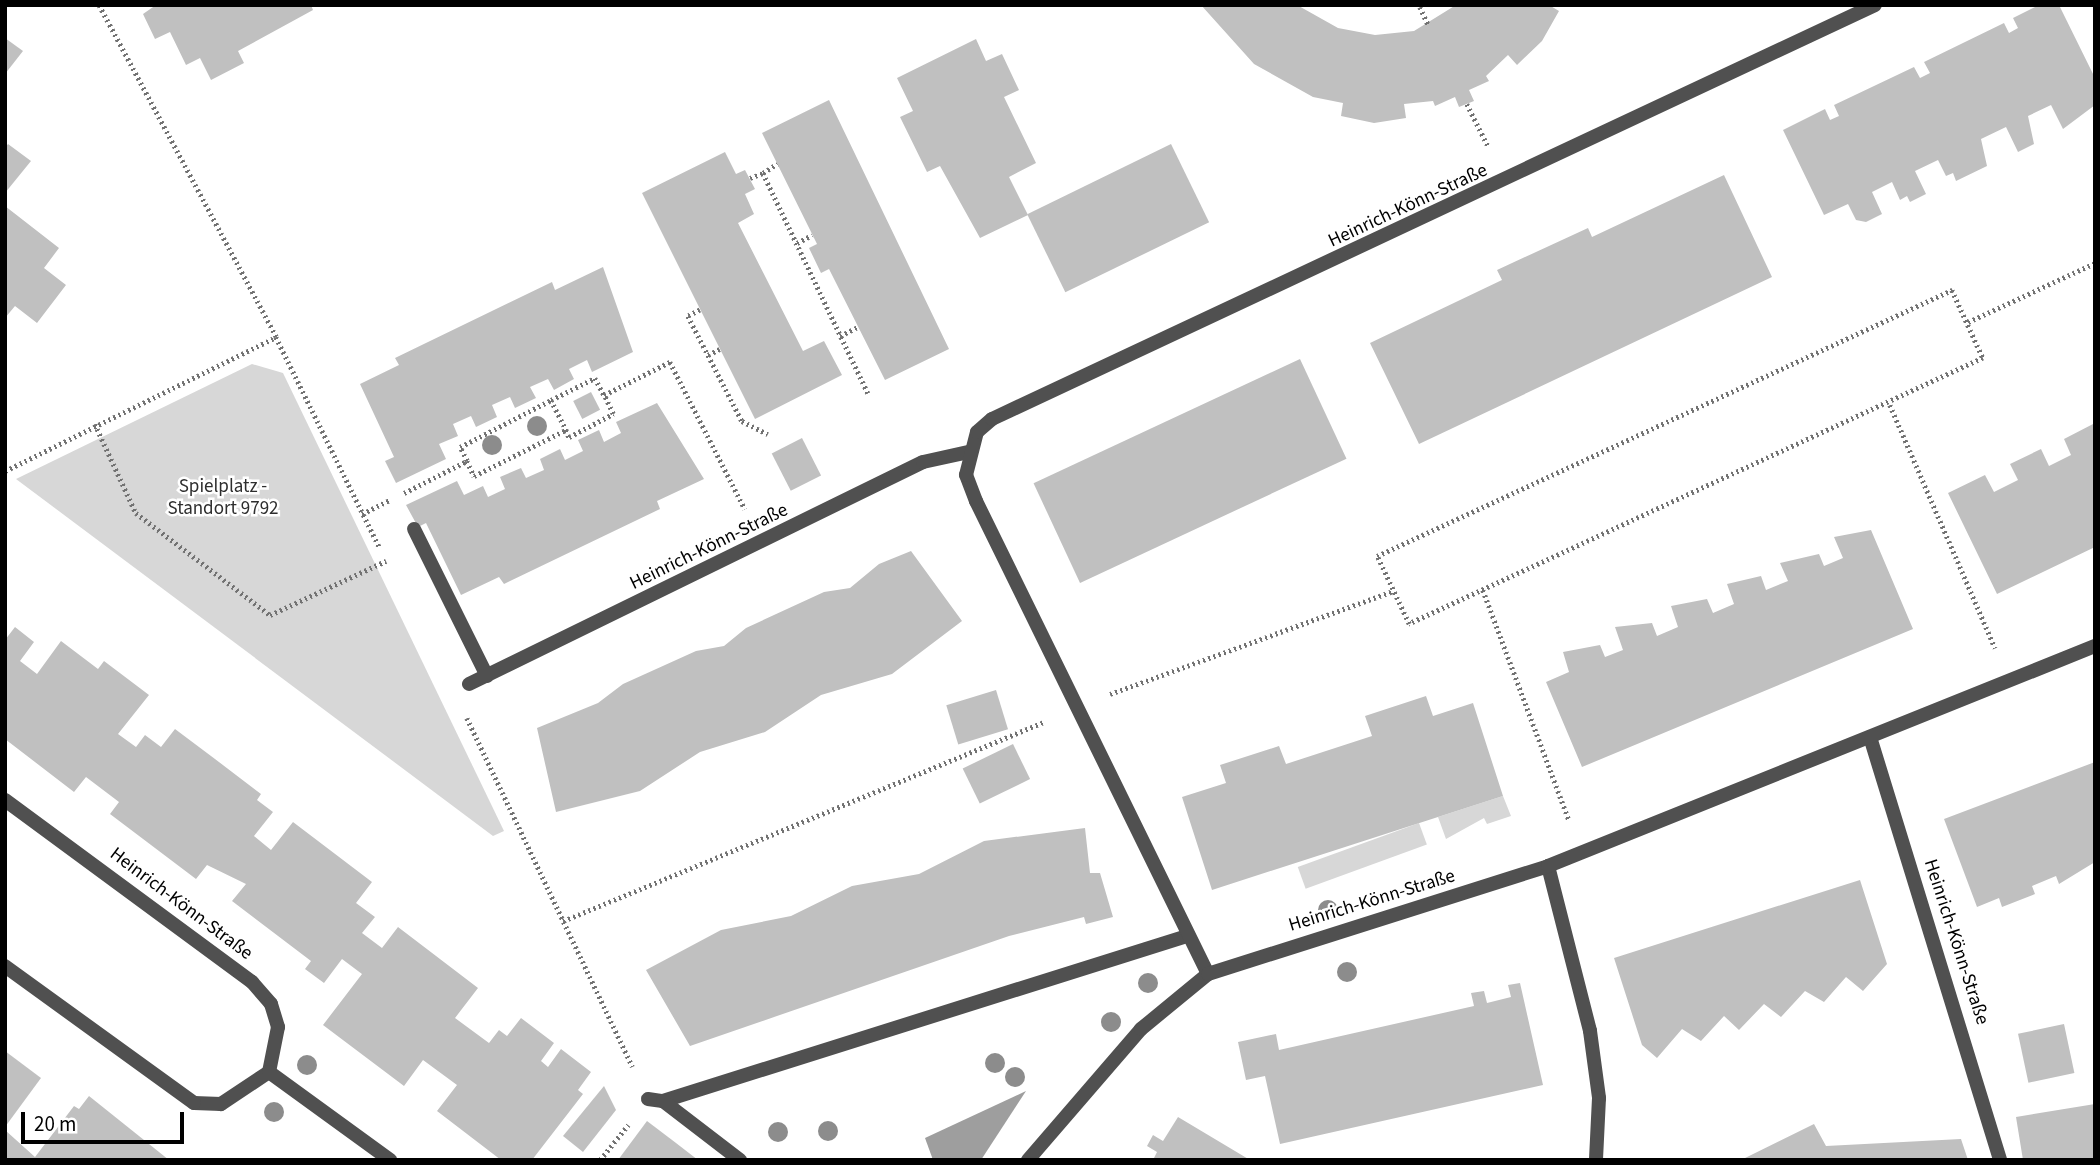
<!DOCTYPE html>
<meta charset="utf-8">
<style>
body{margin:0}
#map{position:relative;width:2100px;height:1165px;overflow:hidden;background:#fff;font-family:"Source Sans 3",sans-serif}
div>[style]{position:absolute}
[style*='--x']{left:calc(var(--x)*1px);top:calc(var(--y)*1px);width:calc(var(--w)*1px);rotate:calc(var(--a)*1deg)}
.green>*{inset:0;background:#d7d7d7;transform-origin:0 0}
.water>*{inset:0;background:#9e9e9e}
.building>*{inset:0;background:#c0c0c0;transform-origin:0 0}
.path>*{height:4.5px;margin-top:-2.25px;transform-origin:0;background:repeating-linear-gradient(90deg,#727272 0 2px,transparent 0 5.5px)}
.service>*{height:14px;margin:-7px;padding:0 7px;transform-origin:7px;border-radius:7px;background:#505050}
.pedestrian>*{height:14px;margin:-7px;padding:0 7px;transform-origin:7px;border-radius:7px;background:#505050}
.minor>*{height:14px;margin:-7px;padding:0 7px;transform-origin:7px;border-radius:7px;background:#505050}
.trees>*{width:20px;height:20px;margin:-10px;border-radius:50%;background:#8c8c8c}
span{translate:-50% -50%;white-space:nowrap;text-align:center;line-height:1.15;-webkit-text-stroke:5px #fff;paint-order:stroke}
.street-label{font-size:19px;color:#000}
.park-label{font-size:19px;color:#2e2e2e}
.frame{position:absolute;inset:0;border:7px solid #000;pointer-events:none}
.scale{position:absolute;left:21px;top:1112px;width:163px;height:32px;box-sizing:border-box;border:4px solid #000;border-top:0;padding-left:9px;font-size:21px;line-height:24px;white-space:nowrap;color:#000;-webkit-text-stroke:5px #fff;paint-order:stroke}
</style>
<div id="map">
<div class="green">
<div style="clip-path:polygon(252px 364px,283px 373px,504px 831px,493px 836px,16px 479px)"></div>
<div style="clip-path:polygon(1503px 796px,1511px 816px,1487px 824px,1484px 818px,1446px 839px,1438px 817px)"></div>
<div style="left:1419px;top:823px;width:23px;height:129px;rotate:70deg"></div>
</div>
<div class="water">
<div style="clip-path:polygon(1026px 1091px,981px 1160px,933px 1160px,925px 1138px)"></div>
</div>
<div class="building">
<div style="clip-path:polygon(156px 5px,311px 5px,313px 10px,238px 51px,244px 63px,211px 80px,200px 58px,186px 65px,170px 32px,155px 39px,143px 14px)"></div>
<div style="clip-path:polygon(1201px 5px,1297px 5px,1338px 28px,1375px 35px,1414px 31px,1456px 5px,1549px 5px,1559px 11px,1542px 41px,1517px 65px,1508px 55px,1486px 76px,1489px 81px,1469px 90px,1474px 101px,1459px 107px,1455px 97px,1435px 106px,1433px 101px,1404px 104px,1406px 118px,1374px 123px,1341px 116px,1343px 103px,1313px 97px,1254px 64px)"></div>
<div style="clip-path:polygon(2039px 5px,2059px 5px,2095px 78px,2095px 105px,2063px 129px,2051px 105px,2028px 116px,2034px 144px,2018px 152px,2006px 127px,1981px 139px,1987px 166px,1956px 181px,1953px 173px,1946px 176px,1938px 160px,1915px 171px,1926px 194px,1910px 202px,1907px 196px,1900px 200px,1892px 182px,1872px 192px,1882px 214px,1866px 222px,1856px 220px,1848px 204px,1824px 215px,1783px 130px,1825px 109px,1830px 120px,1839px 116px,1834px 105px,1914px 67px,1920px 78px,1930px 73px,1924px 62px,2004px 23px,2009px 33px,2018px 28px,2013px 18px)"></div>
<div style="clip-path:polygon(5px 38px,23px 51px,5px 74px)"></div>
<div style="clip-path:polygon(976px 39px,986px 61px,1002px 54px,1019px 90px,1004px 97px,1036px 163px,1009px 177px,1028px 215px,980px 238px,940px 166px,927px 172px,900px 117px,913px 111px,897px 78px)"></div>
<div style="clip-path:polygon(829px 100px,949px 349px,885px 380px,829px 269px,821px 273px,809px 248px,817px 244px,762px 133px)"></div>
<div style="clip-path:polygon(8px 144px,31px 161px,5px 193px,5px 148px)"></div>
<div style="left:1171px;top:144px;width:87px;height:160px;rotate:64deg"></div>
<div style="clip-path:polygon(725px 152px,736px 174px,745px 170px,755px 189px,745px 194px,754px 214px,738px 223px,803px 351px,824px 341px,842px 375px,755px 419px,642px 193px)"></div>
<div style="clip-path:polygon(1724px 175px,1772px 277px,1419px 444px,1370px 343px,1502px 280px,1497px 270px,1588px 228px,1592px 237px)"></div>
<div style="clip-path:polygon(5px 206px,59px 248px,44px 268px,66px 285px,37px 323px,15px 306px,5px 318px)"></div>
<div style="clip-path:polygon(603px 267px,633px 352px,592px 372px,587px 360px,569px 369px,574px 379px,554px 390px,548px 379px,530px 387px,536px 398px,515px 408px,510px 397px,492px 405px,497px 417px,476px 427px,471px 416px,453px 424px,458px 436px,439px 444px,446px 459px,396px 483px,385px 461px,394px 457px,360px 384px,399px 365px,395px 358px,552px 282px,555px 290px)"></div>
<div style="left:1300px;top:359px;width:110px;height:294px;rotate:65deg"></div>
<div style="left:591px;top:392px;width:20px;height:20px;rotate:63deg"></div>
<div style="clip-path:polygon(657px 403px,704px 479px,657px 501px,660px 509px,504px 584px,499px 577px,461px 595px,426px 523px,418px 527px,406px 505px,457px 481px,464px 495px,483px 486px,488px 497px,505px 489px,500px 477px,521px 468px,526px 478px,544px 470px,540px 459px,560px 449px,565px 460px,583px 451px,578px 440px,599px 430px,604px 442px,621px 433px,616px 422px)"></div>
<div style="clip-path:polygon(2095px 423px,2095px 547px,1997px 594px,1948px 493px,1985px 475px,1994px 492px,2018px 480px,2010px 464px,2041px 449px,2049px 466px,2071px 455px,2064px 439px)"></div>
<div style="left:802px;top:438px;width:42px;height:34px;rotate:63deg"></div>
<div style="clip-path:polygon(1871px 530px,1913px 629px,1582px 767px,1546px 682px,1569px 672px,1563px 652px,1600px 645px,1605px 657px,1623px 650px,1615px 627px,1652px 623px,1657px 636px,1678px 627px,1671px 606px,1707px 599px,1713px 613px,1734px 604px,1727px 584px,1761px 576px,1766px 590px,1788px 581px,1780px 563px,1819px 554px,1824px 566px,1843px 558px,1834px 537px)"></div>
<div style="clip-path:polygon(911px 551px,962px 621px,892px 674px,821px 695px,765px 732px,700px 752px,640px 791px,556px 812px,537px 728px,598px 703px,623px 684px,696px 651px,724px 646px,746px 628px,824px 592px,850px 588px,879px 564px)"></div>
<div style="clip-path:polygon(15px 627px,34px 642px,20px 661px,37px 674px,61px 641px,98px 669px,104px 661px,149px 695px,118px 734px,136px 747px,145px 735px,161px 747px,175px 729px,215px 759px,261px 794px,257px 800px,273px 812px,254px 836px,271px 850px,293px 822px,372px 882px,356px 903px,375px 917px,362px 933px,382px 948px,398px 927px,478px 988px,455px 1018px,489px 1043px,499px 1030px,507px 1036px,521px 1018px,554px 1043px,541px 1061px,548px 1067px,561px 1049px,591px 1072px,578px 1090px,583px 1094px,532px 1160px,501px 1160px,437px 1111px,457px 1085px,423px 1060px,404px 1086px,323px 1025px,362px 974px,342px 959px,324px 983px,305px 969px,311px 961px,232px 901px,246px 884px,207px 865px,196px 879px,110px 814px,119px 802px,86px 777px,74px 792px,5px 739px,5px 640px)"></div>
<div style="left:996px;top:690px;width:41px;height:52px;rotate:73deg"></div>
<div style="clip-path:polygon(1426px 696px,1433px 716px,1473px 703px,1503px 796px,1212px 890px,1182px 797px,1226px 783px,1220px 765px,1279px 746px,1286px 764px,1372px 736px,1365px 716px)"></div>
<div style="left:1013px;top:744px;width:39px;height:56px;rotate:64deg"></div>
<div style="clip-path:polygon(2095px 762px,2095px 862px,2059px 884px,2056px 876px,2032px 886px,2035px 894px,2002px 907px,1999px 898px,1977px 907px,1944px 819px)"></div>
<div style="clip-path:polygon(1085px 828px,1090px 873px,1100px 873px,1113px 917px,1086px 924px,1084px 917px,1009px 936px,690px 1046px,646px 970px,721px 930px,791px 916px,852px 886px,919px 874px,984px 841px)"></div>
<div style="clip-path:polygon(1860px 880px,1887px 964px,1863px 991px,1846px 977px,1824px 1002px,1805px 991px,1781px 1017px,1764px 1004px,1739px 1030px,1724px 1016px,1701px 1041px,1682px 1029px,1657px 1058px,1642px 1045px,1614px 958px)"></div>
<div style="clip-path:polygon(1520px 983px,1543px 1085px,1280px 1144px,1265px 1076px,1246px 1080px,1238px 1042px,1276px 1034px,1279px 1050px,1474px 1006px,1471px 993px,1484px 991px,1487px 1003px,1511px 997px,1508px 985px)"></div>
<div style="left:2064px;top:1024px;width:50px;height:47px;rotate:78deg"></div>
<div style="clip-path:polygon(5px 1051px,41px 1078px,5px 1127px)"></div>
<div style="clip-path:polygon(604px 1086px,616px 1110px,583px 1152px,563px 1136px)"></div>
<div style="clip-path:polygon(89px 1096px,169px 1160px,5px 1160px,5px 1130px,35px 1157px,74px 1106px,79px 1109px)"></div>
<div style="clip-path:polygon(2095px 1104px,2095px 1160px,2023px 1160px,2016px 1117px)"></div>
<div style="clip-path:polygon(1178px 1117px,1250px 1160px,1153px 1160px,1157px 1152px,1147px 1146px,1153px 1135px,1163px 1141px)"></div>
<div style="clip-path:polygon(647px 1121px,676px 1143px,698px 1160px,618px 1160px)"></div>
<div style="clip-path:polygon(1814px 1124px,1826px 1146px,1961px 1139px,1968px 1160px,1741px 1160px)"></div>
</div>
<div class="path">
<div style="--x:1420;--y:7;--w:19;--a:65"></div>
<div style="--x:1467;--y:104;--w:47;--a:63.4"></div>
<div style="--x:763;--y:173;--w:17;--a:-33"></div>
<div style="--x:750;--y:178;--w:14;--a:-21"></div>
<div style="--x:763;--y:173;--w:244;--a:64.5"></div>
<div style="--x:797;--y:243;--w:17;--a:-28"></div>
<div style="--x:1952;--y:290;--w:75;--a:65.5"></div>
<div style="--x:1983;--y:358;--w:633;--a:155.14"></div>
<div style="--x:1409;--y:624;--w:75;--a:-115.2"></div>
<div style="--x:1377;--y:556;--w:634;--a:-24.83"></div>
<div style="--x:700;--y:310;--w:13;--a:153"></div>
<div style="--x:688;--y:316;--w:118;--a:62.8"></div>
<div style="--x:742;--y:421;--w:29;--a:27"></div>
<div style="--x:1968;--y:322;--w:140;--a:-24.9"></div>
<div style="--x:840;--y:336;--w:20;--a:-27"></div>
<div style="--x:276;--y:337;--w:235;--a:63.8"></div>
<div style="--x:708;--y:355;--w:13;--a:-27"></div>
<div style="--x:551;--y:400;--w:49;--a:-26.6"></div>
<div style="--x:595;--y:378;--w:19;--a:62"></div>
<div style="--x:1890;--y:405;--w:265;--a:66.6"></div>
<div style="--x:95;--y:424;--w:98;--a:65.3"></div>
<div style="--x:136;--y:513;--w:168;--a:37.3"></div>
<div style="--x:270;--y:615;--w:128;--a:-25"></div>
<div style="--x:467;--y:461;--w:16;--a:-117"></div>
<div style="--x:460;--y:447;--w:102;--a:-27.3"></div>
<div style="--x:551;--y:400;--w:34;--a:63"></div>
<div style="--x:5;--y:471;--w:302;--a:-26.3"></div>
<div style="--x:276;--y:337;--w:376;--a:-118.1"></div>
<div style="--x:404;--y:493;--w:71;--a:-26.9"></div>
<div style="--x:467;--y:461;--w:17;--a:65"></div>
<div style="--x:474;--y:476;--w:103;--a:-26.6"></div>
<div style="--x:566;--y:430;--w:8;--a:67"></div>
<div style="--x:569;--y:437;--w:50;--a:-27.6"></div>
<div style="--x:613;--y:414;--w:21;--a:-115"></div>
<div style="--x:604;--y:395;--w:74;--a:-26.6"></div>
<div style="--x:670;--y:362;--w:165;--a:63"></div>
<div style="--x:362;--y:514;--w:31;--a:-27"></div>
<div style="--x:1483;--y:590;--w:246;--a:69.5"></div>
<div style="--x:1110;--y:694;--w:301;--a:-20"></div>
<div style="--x:467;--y:718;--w:386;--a:64.6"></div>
<div style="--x:563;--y:921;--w:521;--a:-22.48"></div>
<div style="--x:600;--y:1160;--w:45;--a:-51.3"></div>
</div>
<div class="service">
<div style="--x:414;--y:529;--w:164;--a:63.6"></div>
</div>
<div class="pedestrian">
<div style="--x:648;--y:1099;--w:15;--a:8"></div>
<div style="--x:663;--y:1101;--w:549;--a:-17.48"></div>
<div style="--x:663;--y:1101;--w:97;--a:37.5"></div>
</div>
<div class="minor">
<div style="--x:469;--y:684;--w:505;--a:-26.06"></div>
<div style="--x:923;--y:462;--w:46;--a:-12.5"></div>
<div style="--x:1870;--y:737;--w:443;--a:72.9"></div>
<div style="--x:5;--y:800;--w:307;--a:36.4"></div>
<div style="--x:252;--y:982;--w:29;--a:49"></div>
<div style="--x:271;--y:1004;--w:24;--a:73"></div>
<div style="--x:278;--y:1027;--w:46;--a:101.3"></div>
<div style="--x:269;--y:1072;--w:58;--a:146.3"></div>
<div style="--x:221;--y:1104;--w:27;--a:-178"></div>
<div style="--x:194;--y:1103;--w:233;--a:-144.1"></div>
<div style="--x:1548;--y:866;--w:170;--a:75.7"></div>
<div style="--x:1590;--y:1031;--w:68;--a:82.3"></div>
<div style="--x:1599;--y:1098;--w:62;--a:92.8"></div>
<div style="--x:1208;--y:974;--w:527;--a:-116.13"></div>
<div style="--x:976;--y:501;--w:28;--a:-111"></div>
<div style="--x:966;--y:475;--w:44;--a:-75.7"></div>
<div style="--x:977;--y:432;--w:20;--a:-41"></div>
<div style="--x:992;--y:419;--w:975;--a:-25.12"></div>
<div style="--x:269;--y:1072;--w:150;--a:36"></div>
<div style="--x:1028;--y:1160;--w:173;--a:-49.2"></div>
<div style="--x:1141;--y:1029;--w:87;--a:-39.4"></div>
<div style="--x:1208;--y:974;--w:357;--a:-17.6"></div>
<div style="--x:1548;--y:866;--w:590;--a:-21.91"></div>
</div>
<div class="trees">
<div style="left:537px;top:426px"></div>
<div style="left:492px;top:445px"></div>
<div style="left:1328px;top:910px"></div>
<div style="left:1347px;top:972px"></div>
<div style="left:1148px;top:983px"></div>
<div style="left:1111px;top:1022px"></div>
<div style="left:995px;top:1063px"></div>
<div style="left:307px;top:1065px"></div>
<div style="left:1015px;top:1077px"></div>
<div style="left:274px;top:1112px"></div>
<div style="left:828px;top:1131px"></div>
<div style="left:778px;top:1132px"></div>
</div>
<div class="street-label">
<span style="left:1408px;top:206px;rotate:-25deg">Heinrich-Könn-Straße</span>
<span style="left:709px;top:547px;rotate:-26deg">Heinrich-Könn-Straße</span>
<span style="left:1372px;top:901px;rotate:-17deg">Heinrich-Könn-Straße</span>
<span style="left:181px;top:904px;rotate:37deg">Heinrich-Könn-Straße</span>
<span style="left:1956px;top:942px;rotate:72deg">Heinrich-Könn-Straße</span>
</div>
<div class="park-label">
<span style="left:223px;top:498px">Spielplatz -<br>Standort 9792</span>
</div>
<div class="frame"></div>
<div class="scale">20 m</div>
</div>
